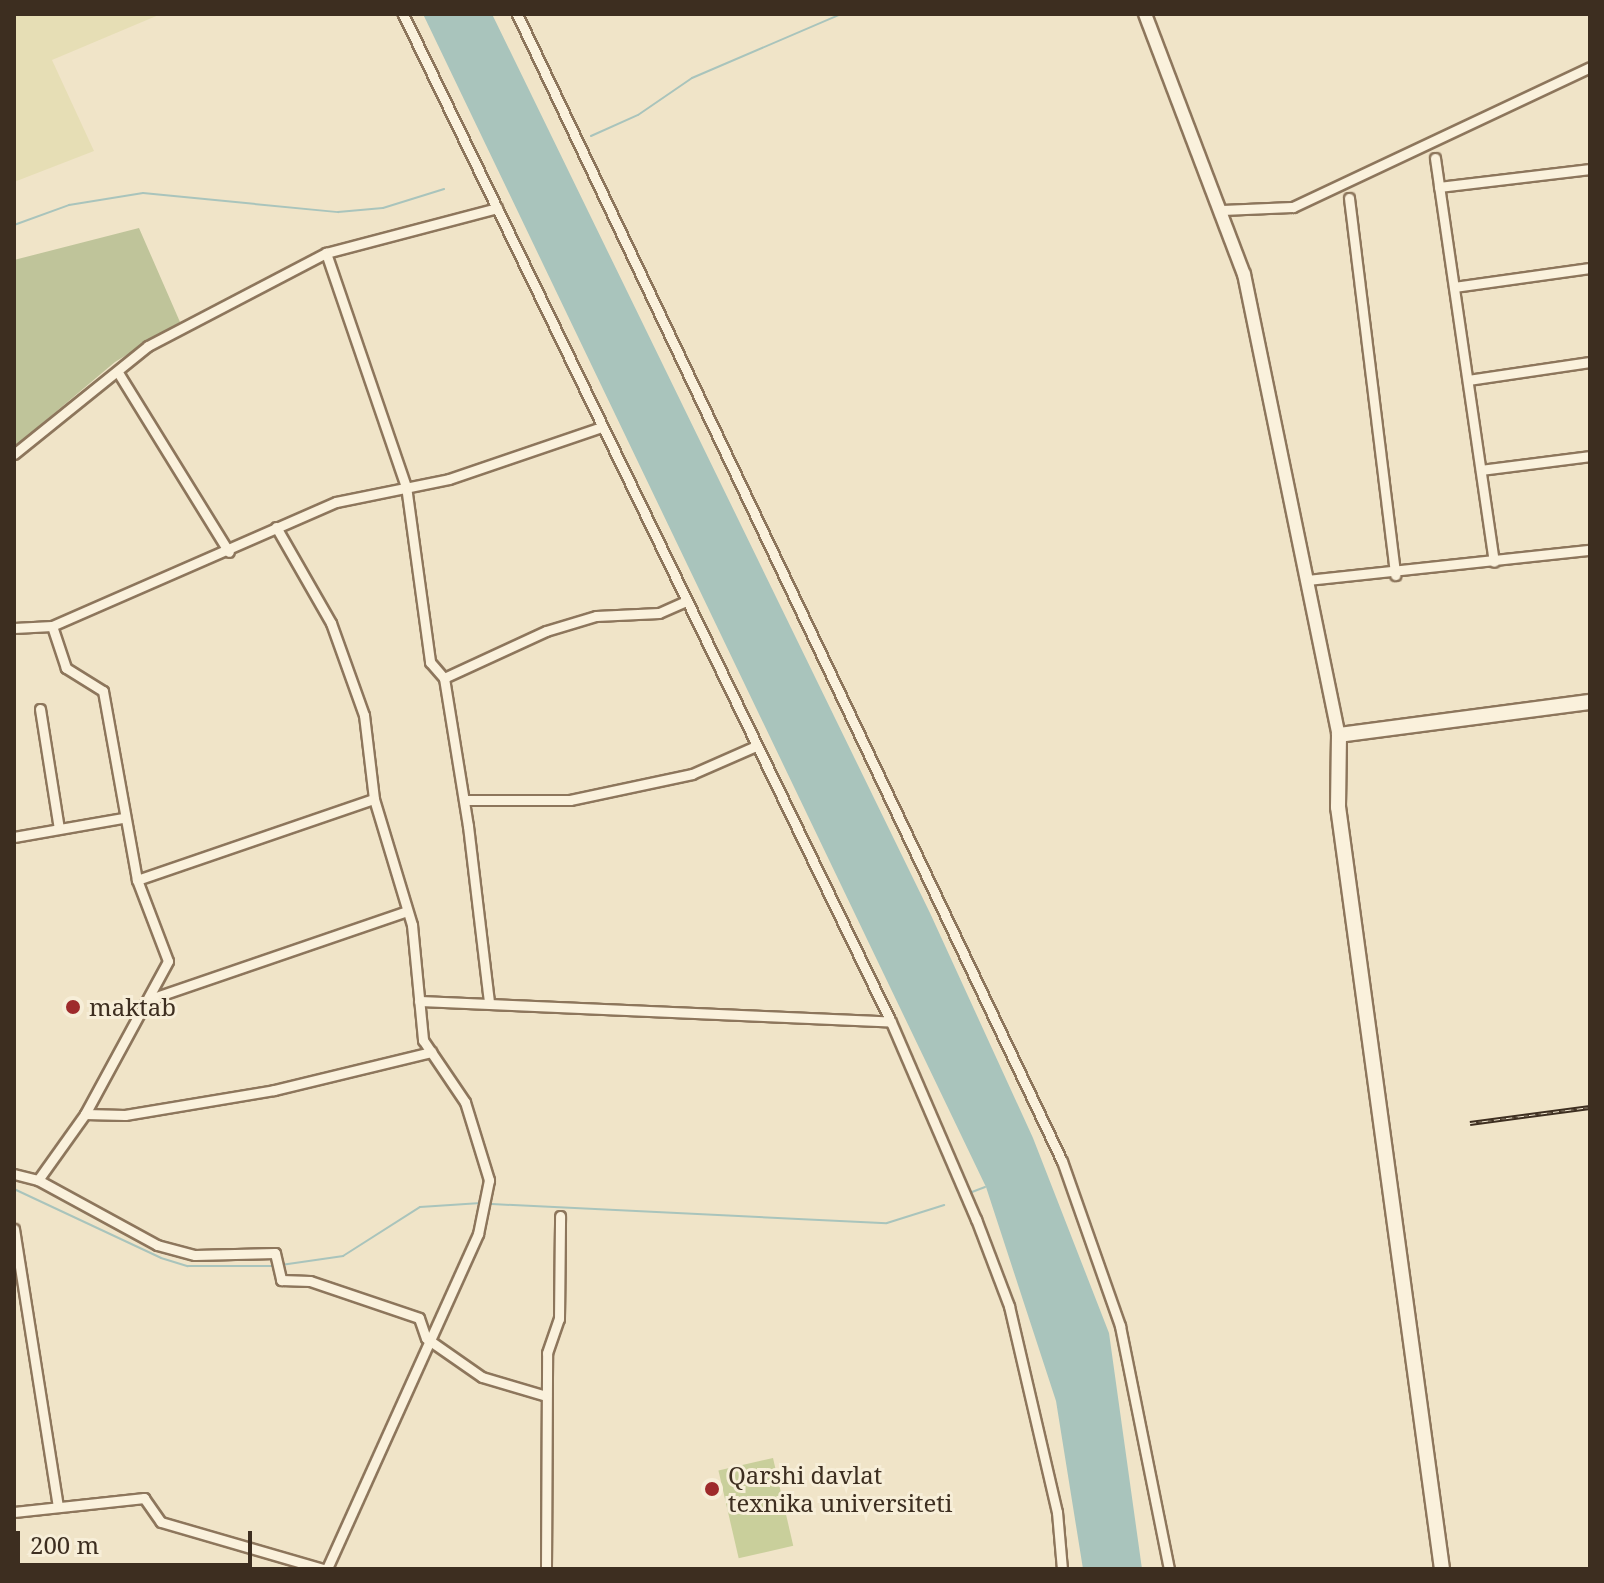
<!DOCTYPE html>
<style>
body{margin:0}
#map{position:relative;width:1604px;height:1583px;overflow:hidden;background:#f0e4c8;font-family:"Noto Serif",serif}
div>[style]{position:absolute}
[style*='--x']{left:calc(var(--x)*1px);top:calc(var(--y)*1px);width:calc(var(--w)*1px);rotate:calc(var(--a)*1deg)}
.farmland>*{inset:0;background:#e6deb5}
.green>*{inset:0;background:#c9cf9b;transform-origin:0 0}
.cemetery>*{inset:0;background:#bfc49a}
.water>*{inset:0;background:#a9c4bc}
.stream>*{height:2px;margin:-1px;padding:0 1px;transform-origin:1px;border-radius:1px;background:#a9c4bc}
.roads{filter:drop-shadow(2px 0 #8d765c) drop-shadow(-2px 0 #8d765c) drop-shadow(0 2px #8d765c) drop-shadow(0 -2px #8d765c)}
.minor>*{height:9px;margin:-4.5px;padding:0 4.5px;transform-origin:4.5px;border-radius:4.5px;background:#faf1dc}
.tertiary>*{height:12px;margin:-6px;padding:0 6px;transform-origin:6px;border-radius:6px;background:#faf1dc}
.secondary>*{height:14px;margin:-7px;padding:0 7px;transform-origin:7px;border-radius:7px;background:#faf1dc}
.rail>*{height:5px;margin-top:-2.5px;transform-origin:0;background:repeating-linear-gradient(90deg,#f7eed8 0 6px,#3d2e20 0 12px);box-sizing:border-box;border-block:2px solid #3d2e20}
.dots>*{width:22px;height:22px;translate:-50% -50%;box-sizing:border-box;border:4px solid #f7eed8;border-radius:50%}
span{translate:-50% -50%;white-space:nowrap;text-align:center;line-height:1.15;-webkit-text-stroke:6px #f7eed8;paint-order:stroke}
.poi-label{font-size:24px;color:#3d2e20}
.left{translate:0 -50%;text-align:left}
.frame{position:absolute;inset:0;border:16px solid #3d2e20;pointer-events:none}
.scale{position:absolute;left:16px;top:1531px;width:236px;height:36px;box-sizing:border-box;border:4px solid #3d2e20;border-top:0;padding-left:10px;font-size:24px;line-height:28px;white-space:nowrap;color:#3d2e20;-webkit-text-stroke:6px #f7eed8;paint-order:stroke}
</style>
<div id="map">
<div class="farmland">
<div style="clip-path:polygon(14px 14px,161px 14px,52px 60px,94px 151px,14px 182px)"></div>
</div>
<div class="green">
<div style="left:773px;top:1458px;width:90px;height:56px;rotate:77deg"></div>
</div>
<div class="cemetery">
<div style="clip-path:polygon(139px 228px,180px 322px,115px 362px,14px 447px,14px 260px)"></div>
</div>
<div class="water">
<div style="clip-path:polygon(423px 14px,492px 14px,930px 913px,1033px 1138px,1109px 1333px,1142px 1569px,1083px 1569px,1056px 1401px,986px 1187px)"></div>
</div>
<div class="stream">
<div style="--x:591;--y:136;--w:51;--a:-24.1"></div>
<div style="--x:638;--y:115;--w:65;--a:-34.4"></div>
<div style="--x:692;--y:78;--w:162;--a:-23.2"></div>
<div style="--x:14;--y:225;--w:59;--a:-20"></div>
<div style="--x:69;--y:205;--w:75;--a:-9.2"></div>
<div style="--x:143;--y:193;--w:196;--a:5.6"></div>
<div style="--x:338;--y:212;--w:45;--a:-5.1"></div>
<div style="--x:383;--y:208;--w:64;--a:-17.3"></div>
<div style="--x:14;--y:1189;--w:162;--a:25.1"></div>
<div style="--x:161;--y:1258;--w:28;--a:17"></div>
<div style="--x:188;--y:1266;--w:85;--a:0"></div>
<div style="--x:972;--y:1192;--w:14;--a:-21"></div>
<div style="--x:492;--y:1204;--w:395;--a:2.8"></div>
<div style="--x:887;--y:1223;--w:60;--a:-17.5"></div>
<div style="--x:281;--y:1265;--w:63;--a:-8.3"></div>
<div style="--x:343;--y:1256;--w:91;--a:-32.5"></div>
<div style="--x:420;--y:1207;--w:61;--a:-3.8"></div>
</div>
<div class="roads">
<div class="minor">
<div style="--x:403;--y:14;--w:1120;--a:64.17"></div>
<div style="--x:891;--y:1022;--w:215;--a:66.7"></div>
<div style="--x:976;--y:1219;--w:93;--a:69.2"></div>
<div style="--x:1009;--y:1306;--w:212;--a:76.9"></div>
<div style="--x:1057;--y:1512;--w:57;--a:85"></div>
<div style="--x:517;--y:14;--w:1270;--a:64.59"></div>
<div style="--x:1062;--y:1161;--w:175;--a:70.6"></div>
<div style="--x:1120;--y:1326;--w:248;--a:78.6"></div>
<div style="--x:1435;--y:158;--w:408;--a:81.7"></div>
<div style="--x:1439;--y:187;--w:152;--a:-6.8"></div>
<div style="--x:1349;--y:198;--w:380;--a:83"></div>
<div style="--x:1221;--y:210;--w:72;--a:-2.4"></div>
<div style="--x:1293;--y:207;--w:328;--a:-25.2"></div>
<div style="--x:326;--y:253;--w:246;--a:71.1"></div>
<div style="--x:406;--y:486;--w:178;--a:82.2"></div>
<div style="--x:430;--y:662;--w:21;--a:49"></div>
<div style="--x:444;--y:678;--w:150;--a:80.8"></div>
<div style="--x:468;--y:826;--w:176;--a:83.2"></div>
<div style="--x:1454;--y:287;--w:137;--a:-8"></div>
<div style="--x:119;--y:374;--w:209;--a:58.3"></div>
<div style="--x:1468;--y:380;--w:123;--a:-8.4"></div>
<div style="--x:14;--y:454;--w:172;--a:-38.9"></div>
<div style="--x:148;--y:346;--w:201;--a:-27.6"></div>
<div style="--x:326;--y:253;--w:177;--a:-14.7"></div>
<div style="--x:1481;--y:470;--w:110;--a:-7.3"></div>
<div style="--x:276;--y:527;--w:111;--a:60.2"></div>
<div style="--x:331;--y:623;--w:98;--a:70.3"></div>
<div style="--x:364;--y:715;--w:85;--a:83.2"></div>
<div style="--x:374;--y:799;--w:132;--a:73.2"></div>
<div style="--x:412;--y:925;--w:116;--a:84.5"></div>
<div style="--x:423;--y:1040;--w:75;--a:55.9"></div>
<div style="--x:465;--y:1102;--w:82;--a:72.9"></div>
<div style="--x:489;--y:1180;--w:55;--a:101.5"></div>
<div style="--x:478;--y:1234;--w:367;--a:114.3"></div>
<div style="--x:1307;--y:580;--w:285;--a:-6.1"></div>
<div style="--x:14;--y:628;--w:38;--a:-3"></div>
<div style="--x:52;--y:626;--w:310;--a:-23.6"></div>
<div style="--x:336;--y:502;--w:115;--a:-11.5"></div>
<div style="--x:449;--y:479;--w:162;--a:-18.8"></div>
<div style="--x:444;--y:678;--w:112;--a:-24.7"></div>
<div style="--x:546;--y:631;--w:52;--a:-16.7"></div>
<div style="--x:596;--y:616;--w:63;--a:-2.7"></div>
<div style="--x:659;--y:613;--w:30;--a:-24"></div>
<div style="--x:40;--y:709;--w:121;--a:81"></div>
<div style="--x:464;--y:800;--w:106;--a:0"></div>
<div style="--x:570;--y:800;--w:125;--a:-12"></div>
<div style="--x:692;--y:774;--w:70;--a:-23.6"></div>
<div style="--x:14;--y:837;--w:111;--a:-9.9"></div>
<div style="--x:137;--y:880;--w:250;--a:-18.9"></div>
<div style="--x:153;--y:998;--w:268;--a:-18.9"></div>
<div style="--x:419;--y:1001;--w:472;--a:2.5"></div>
<div style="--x:85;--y:1114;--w:40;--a:1.4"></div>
<div style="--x:125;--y:1115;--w:151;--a:-9.5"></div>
<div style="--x:274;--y:1090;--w:162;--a:-13.6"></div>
<div style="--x:14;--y:1174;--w:25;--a:14"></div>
<div style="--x:38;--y:1180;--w:136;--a:28.6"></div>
<div style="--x:157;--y:1245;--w:39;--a:15"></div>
<div style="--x:195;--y:1255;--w:80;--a:-1.4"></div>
<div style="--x:275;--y:1253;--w:28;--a:77"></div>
<div style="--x:281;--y:1280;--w:29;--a:2"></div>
<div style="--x:310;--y:1281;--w:115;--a:18.7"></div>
<div style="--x:419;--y:1318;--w:21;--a:71"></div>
<div style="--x:426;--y:1338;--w:68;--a:34.9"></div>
<div style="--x:482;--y:1377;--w:67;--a:16.5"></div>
<div style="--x:38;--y:1180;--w:81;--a:-54.5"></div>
<div style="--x:85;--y:1114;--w:174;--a:-61.5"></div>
<div style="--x:168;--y:961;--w:87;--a:-110.9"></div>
<div style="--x:137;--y:880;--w:192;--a:-100.2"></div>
<div style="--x:103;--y:691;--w:44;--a:-148.1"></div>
<div style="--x:66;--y:668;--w:44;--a:-108.4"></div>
<div style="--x:14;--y:1229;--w:280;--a:81"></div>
<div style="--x:14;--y:1512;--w:131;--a:-6.1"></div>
<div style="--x:144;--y:1498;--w:29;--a:55"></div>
<div style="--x:161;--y:1522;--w:169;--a:16.2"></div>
<div style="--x:546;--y:1569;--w:216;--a:-89.7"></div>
<div style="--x:547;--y:1353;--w:36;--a:-71"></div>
<div style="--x:559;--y:1319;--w:103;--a:-89.4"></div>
</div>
<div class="tertiary">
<div style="--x:1145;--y:14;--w:278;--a:69.2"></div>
<div style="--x:1244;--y:274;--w:471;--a:78.4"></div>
</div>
<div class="secondary">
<div style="--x:1442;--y:1569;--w:769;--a:-97.77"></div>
<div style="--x:1338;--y:807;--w:72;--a:-89.2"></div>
<div style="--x:1339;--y:735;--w:253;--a:-7.5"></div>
</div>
</div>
<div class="rail">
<div style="--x:1470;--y:1123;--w:121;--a:-7.6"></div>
</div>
<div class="dots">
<div style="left:73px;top:1007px;background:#9e2a2b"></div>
<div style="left:712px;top:1489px;background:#9e2a2b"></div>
</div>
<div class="poi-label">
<span class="left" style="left:89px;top:1007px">maktab</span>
<span class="left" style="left:728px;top:1489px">Qarshi davlat<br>texnika universiteti</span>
</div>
<div class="frame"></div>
<div class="scale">200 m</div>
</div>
